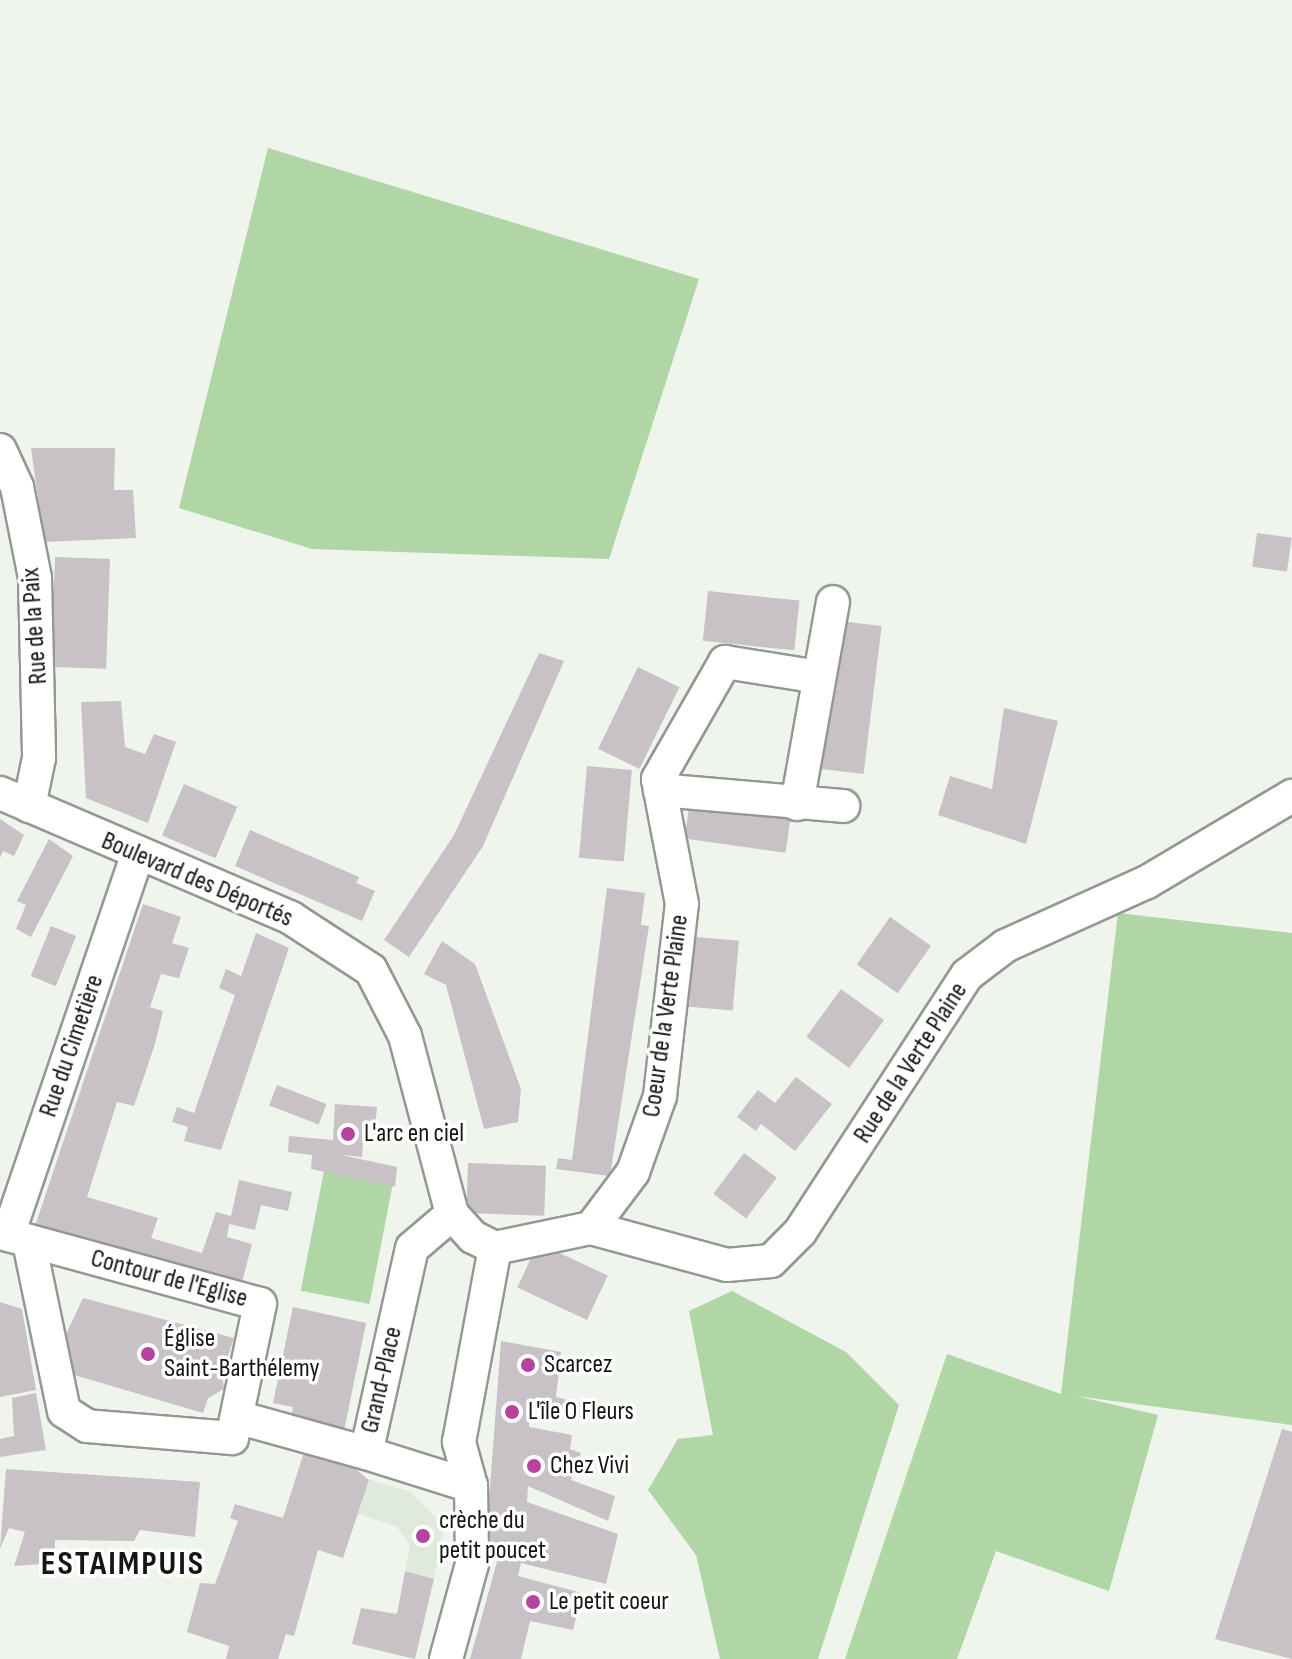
<!DOCTYPE html>
<meta charset="utf-8">
<style>
body{margin:0}
#map{position:relative;width:1292px;height:1659px;overflow:hidden;background:#eff4ed;font-family:"Sofia Sans Condensed",sans-serif}
div>[style]{position:absolute}
[style*='--x']{left:calc(var(--x)*1px);top:calc(var(--y)*1px);width:calc(var(--w)*1px);rotate:calc(var(--a)*1deg)}
.built>*{inset:0;background:#dfe9dc}
.green>*{inset:0;background:#afd6a4;transform-origin:0 0}
.building>*{inset:0;background:#c8c1c6;transform-origin:0 0}
.roads{filter:drop-shadow(2px 0 #949892) drop-shadow(-2px 0 #949892) drop-shadow(0 2px #949892) drop-shadow(0 -2px #949892)}
.street>*{height:32px;margin:-16px;padding:0 16px;transform-origin:16px;border-radius:16px;background:#fff}
.dots>*{width:22px;height:22px;translate:-50% -50%;box-sizing:border-box;border:4px solid #fff;border-radius:50%}
span{translate:-50% -50%;white-space:nowrap;text-align:center;line-height:1.15;-webkit-text-stroke:7px #fff;paint-order:stroke}
.street-label{font-size:26px;color:#141614}
.poi-label{font-size:26px;color:#141614}
.left{translate:0 -50%;text-align:left}
.district-label{font-size:34px;color:#141614;font-weight:700;letter-spacing:2px}
</style>
<div id="map">
<div class="built">
<div style="clip-path:polygon(369px 1480px,409px 1491px,444px 1526px,434px 1579px,405px 1571px,410px 1545px,396px 1526px,358px 1514px)"></div>
</div>
<div class="green">
<div style="clip-path:polygon(268px 148px,699px 279px,609px 559px,312px 549px,179px 508px)"></div>
<div style="clip-path:polygon(1118px 913px,1292px 933px,1292px 1425px,1076px 1396px,1158px 1415px,1109px 1591px,996px 1551px,957px 1659px,845px 1659px,947px 1354px,1061px 1394px)"></div>
<div style="left:324px;top:1171px;width:70px;height:122px;rotate:11deg"></div>
<div style="clip-path:polygon(732px 1291px,846px 1352px,899px 1405px,818px 1659px,720px 1659px,696px 1555px,648px 1490px,678px 1439px,713px 1435px,689px 1311px)"></div>
</div>
<div class="building">
<div style="clip-path:polygon(31px 448px,115px 448px,114px 490px,133px 490px,136px 538px,44px 542px)"></div>
<div style="left:1257px;top:533px;width:35px;height:34px;rotate:8deg"></div>
<div style="left:55px;top:557px;width:55px;height:110px;rotate:2deg"></div>
<div style="left:708px;top:591px;width:92px;height:50px;rotate:6deg"></div>
<div style="left:840px;top:621px;width:42px;height:149px;rotate:7deg"></div>
<div style="clip-path:polygon(539px 653px,564px 661px,483px 846px,409px 957px,384px 940px,454px 835px)"></div>
<div style="left:638px;top:667px;width:46px;height:91px;rotate:26deg"></div>
<div style="clip-path:polygon(121px 701px,125px 747px,145px 754px,154px 734px,176px 742px,148px 823px,86px 798px,81px 702px)"></div>
<div style="clip-path:polygon(1004px 708px,1058px 721px,1026px 844px,938px 815px,950px 776px,992px 789px)"></div>
<div style="left:587px;top:766px;width:45px;height:92px;rotate:5deg"></div>
<div style="left:184px;top:784px;width:58px;height:56px;rotate:23deg"></div>
<div style="left:690px;top:800px;width:102px;height:39px;rotate:8deg"></div>
<div style="clip-path:polygon(0 819px,24px 835px,14px 856px,3px 851px,0 858px)"></div>
<div style="clip-path:polygon(250px 830px,359px 877px,356px 883px,375px 891px,362px 921px,235px 866px)"></div>
<div style="clip-path:polygon(49px 839px,73px 856px,31px 937px,16px 929px,26px 905px,17px 901px)"></div>
<div style="clip-path:polygon(607px 888px,645px 893px,641px 925px,649px 926px,610px 1176px,556px 1169px,558px 1158px,572px 1160px)"></div>
<div style="clip-path:polygon(143px 904px,181px 917px,172px 943px,189px 948px,179px 978px,161px 974px,150px 1007px,163px 1011px,155px 1044px,134px 1106px,117px 1102px,87px 1197px,158px 1218px,151px 1238px,202px 1253px,216px 1212px,231px 1216px,239px 1180px,292px 1192px,288px 1211px,261px 1205px,255px 1230px,229px 1224px,227px 1237px,252px 1244px,241px 1286px,34px 1229px)"></div>
<div style="left:890px;top:917px;width:50px;height:58px;rotate:35deg"></div>
<div style="left:51px;top:926px;width:27px;height:54px;rotate:22deg"></div>
<div style="clip-path:polygon(256px 933px,289px 948px,221px 1150px,184px 1141px,188px 1127px,172px 1122px,177px 1107px,194px 1113px,235px 995px,219px 988px,226px 969px,241px 976px)"></div>
<div style="left:695px;top:937px;width:44px;height:70px;rotate:5deg"></div>
<div style="clip-path:polygon(442px 941px,475px 964px,521px 1089px,518px 1122px,484px 1129px,446px 985px,424px 974px)"></div>
<div style="left:841px;top:989px;width:53px;height:59px;rotate:36deg"></div>
<div style="clip-path:polygon(796px 1077px,832px 1104px,795px 1151px,761px 1124px,756px 1131px,737px 1117px,758px 1090px,775px 1103px)"></div>
<div style="left:277px;top:1085px;width:53px;height:22px;rotate:21deg"></div>
<div style="clip-path:polygon(335px 1104px,377px 1107px,375px 1129px,364px 1128px,362px 1157px,341px 1155px,397px 1167px,395px 1187px,311px 1169px,312px 1155px,288px 1152px,289px 1136px,333px 1140px)"></div>
<div style="left:744px;top:1153px;width:41px;height:51px;rotate:37deg"></div>
<div style="left:468px;top:1163px;width:78px;height:50px;rotate:2deg"></div>
<div style="left:538px;top:1243px;width:77px;height:49px;rotate:25deg"></div>
<div style="clip-path:polygon(83px 1298px,234px 1338px,227px 1359px,220px 1358px,224px 1389px,208px 1398px,203px 1413px,71px 1374px,69px 1351px,60px 1347px)"></div>
<div style="clip-path:polygon(0 1302px,22px 1309px,36px 1390px,0 1397px)"></div>
<div style="clip-path:polygon(293px 1307px,366px 1323px,344px 1431px,290px 1427px,293px 1407px,273px 1403px)"></div>
<div style="clip-path:polygon(501px 1341px,561px 1352px,556px 1397px,585px 1404px,580px 1417px,530px 1407px,529px 1427px,572px 1435px,570px 1449px,581px 1453px,571px 1480px,615px 1496px,608px 1521px,528px 1486px,527px 1502px,618px 1534px,606px 1584px,521px 1563px,518px 1576px,582px 1593px,573px 1630px,530px 1621px,521px 1659px,470px 1659px,498px 1558px,485px 1554px)"></div>
<div style="clip-path:polygon(36px 1393px,46px 1450px,0 1457px,0 1439px,14px 1436px,12px 1398px)"></div>
<div style="clip-path:polygon(1282px 1429px,1292px 1432px,1292px 1659px,1215px 1639px)"></div>
<div style="clip-path:polygon(304px 1452px,349px 1464px,369px 1480px,343px 1558px,318px 1550px,294px 1636px,286px 1634px,278px 1659px,226px 1659px,229px 1646px,187px 1632px,200px 1583px,215px 1584px,238px 1521px,230px 1518px,235px 1504px,283px 1518px)"></div>
<div style="clip-path:polygon(6px 1469px,200px 1482px,195px 1537px,140px 1530px,134px 1541px,55px 1540px,55px 1563px,14px 1566px,25px 1532px,9px 1528px,0 1549px)"></div>
<div style="clip-path:polygon(405px 1571px,434px 1579px,415px 1659px,352px 1644px,361px 1608px,397px 1614px)"></div>
</div>
<div class="roads">
<div class="street">
<div style="--x:0;--y:450;--w:41;--a:65.3"></div>
<div style="--x:17;--y:487;--w:93;--a:78.8"></div>
<div style="--x:35;--y:578;--w:180;--a:88.7"></div>
<div style="--x:39;--y:758;--w:49;--a:101.8"></div>
<div style="--x:660;--y:790;--w:184;--a:5"></div>
<div style="--x:0;--y:793;--w:317;--a:23.2"></div>
<div style="--x:291;--y:918;--w:95;--a:33"></div>
<div style="--x:371;--y:970;--w:74;--a:62.7"></div>
<div style="--x:405;--y:1036;--w:184;--a:75.2"></div>
<div style="--x:452;--y:1214;--w:31;--a:48"></div>
<div style="--x:473;--y:1237;--w:25;--a:27"></div>
<div style="--x:495;--y:1248;--w:98;--a:-11.8"></div>
<div style="--x:591;--y:1228;--w:141;--a:15.2"></div>
<div style="--x:727;--y:1265;--w:44;--a:-5.2"></div>
<div style="--x:771;--y:1261;--w:41;--a:-45"></div>
<div style="--x:800;--y:1232;--w:306;--a:-57"></div>
<div style="--x:967;--y:975;--w:48;--a:-37.3"></div>
<div style="--x:1005;--y:946;--w:156;--a:-24.3"></div>
<div style="--x:1147;--y:882;--w:169;--a:-30.7"></div>
<div style="--x:797;--y:804;--w:205;--a:-79.9"></div>
<div style="--x:452;--y:1214;--w:52;--a:139.6"></div>
<div style="--x:412;--y:1248;--w:210;--a:102.6"></div>
<div style="--x:366;--y:1453;--w:110;--a:17.4"></div>
<div style="--x:591;--y:1228;--w:70;--a:-53.1"></div>
<div style="--x:633;--y:1172;--w:81;--a:-70.4"></div>
<div style="--x:660;--y:1096;--w:193;--a:-83.5"></div>
<div style="--x:682;--y:904;--w:127;--a:-100.9"></div>
<div style="--x:658;--y:779;--w:135;--a:-60.2"></div>
<div style="--x:725;--y:662;--w:95;--a:9.1"></div>
<div style="--x:8;--y:1235;--w:261;--a:15.3"></div>
<div style="--x:260;--y:1304;--w:137;--a:101.8"></div>
<div style="--x:232;--y:1438;--w:145;--a:-175.3"></div>
<div style="--x:87;--y:1426;--w:27;--a:-147"></div>
<div style="--x:64;--y:1411;--w:173;--a:-101.7"></div>
<div style="--x:8;--y:1235;--w:400;--a:-71.2"></div>
<div style="--x:237;--y:1417;--w:134;--a:15.6"></div>
<div style="--x:446;--y:1659;--w:98;--a:-74.7"></div>
<div style="--x:472;--y:1564;--w:78;--a:-90.7"></div>
<div style="--x:471;--y:1486;--w:46;--a:-105.3"></div>
<div style="--x:459;--y:1442;--w:197;--a:-79.5"></div>
</div>
</div>
<div class="dots">
<div style="left:348px;top:1134px;background:#b6449f"></div>
<div style="left:148px;top:1354px;background:#b6449f"></div>
<div style="left:528px;top:1365px;background:#b6449f"></div>
<div style="left:512px;top:1412px;background:#b6449f"></div>
<div style="left:534px;top:1466px;background:#b6449f"></div>
<div style="left:423px;top:1536px;background:#b6449f"></div>
<div style="left:533px;top:1602px;background:#b6449f"></div>
</div>
<div class="street-label">
<span style="left:35px;top:626px;rotate:-94deg">Rue de la Paix</span>
<span style="left:197px;top:880px;rotate:23deg">Boulevard des Déportés</span>
<span style="left:666px;top:1016px;rotate:-82deg">Coeur de la Verte Plaine</span>
<span style="left:72px;top:1046px;rotate:-71deg">Rue du Cimetière</span>
<span style="left:911px;top:1063px;rotate:-57deg">Rue de la Verte Plaine</span>
<span style="left:169px;top:1279px;rotate:15deg">Contour de l'Eglise</span>
<span style="left:382px;top:1380px;rotate:-77deg">Grand-Place</span>
</div>
<div class="poi-label">
<span class="left" style="left:364px;top:1134px">L'arc en ciel</span>
<span class="left" style="left:164px;top:1354px">Église<br>Saint-Barthélemy</span>
<span class="left" style="left:544px;top:1365px">Scarcez</span>
<span class="left" style="left:528px;top:1412px">L'île O Fleurs</span>
<span class="left" style="left:550px;top:1466px">Chez Vivi</span>
<span class="left" style="left:439px;top:1536px">crèche du<br>petit poucet</span>
<span class="left" style="left:549px;top:1602px">Le petit coeur</span>
</div>
<div class="district-label">
<span style="left:123px;top:1564px">ESTAIMPUIS</span>
</div>
</div>
